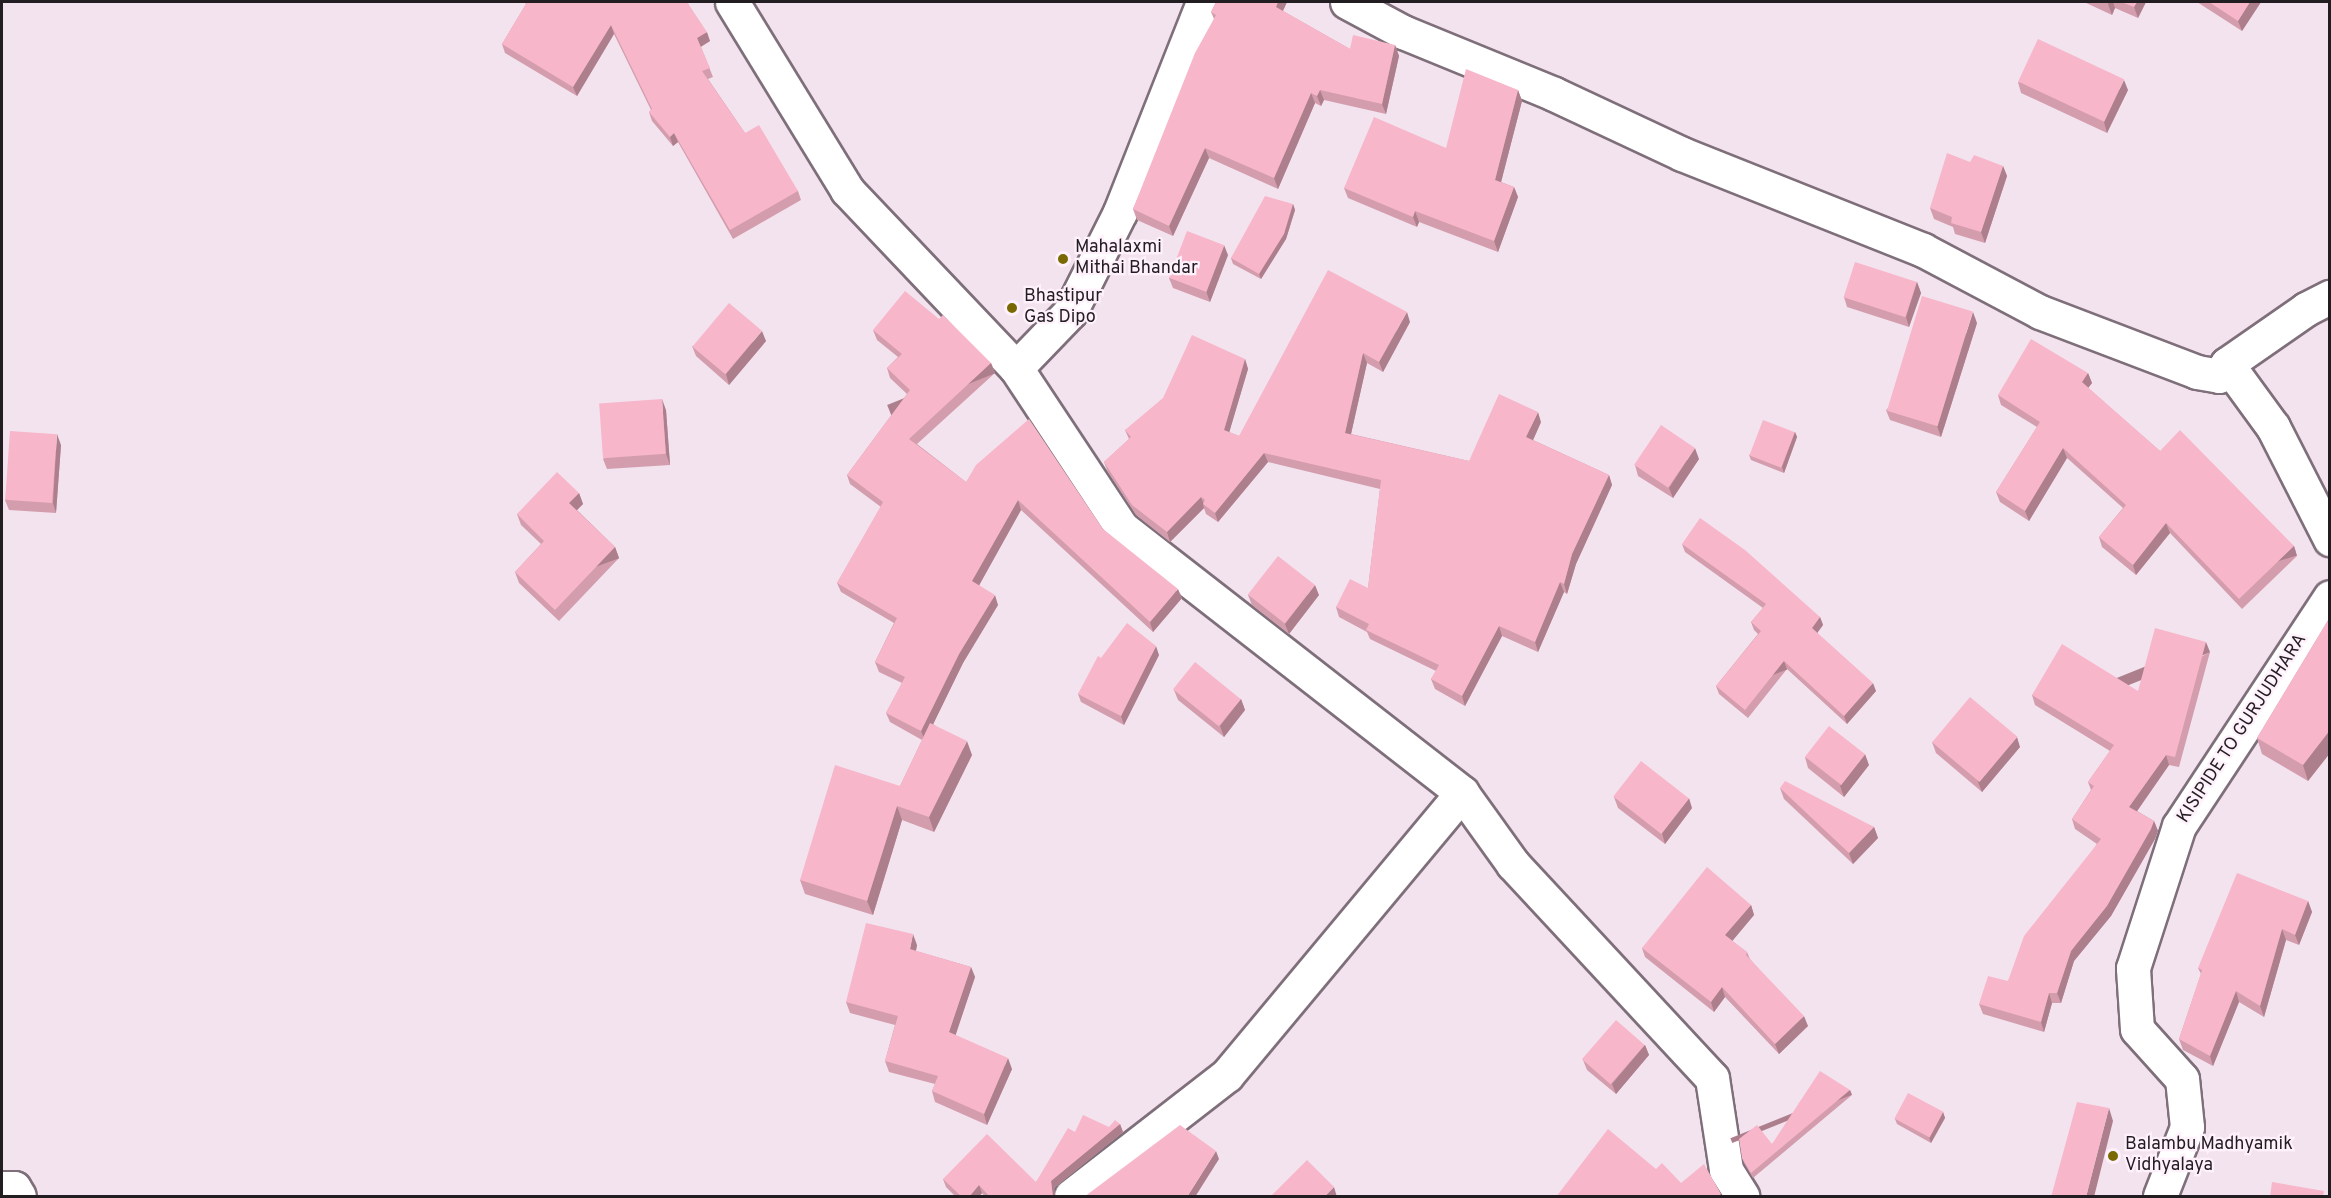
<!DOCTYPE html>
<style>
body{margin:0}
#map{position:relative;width:2331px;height:1198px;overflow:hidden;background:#f3e3ef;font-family:Overpass,sans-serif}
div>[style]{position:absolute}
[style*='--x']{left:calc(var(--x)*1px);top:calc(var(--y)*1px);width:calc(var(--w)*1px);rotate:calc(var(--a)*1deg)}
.roads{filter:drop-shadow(2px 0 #7e6f7a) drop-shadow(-2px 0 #7e6f7a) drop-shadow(0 2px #7e6f7a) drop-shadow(0 -2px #7e6f7a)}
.minor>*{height:33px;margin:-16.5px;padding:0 16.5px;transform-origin:16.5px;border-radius:16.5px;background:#fff}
.tertiary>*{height:33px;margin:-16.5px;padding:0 16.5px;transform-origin:16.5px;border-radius:16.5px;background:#fff}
.wall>*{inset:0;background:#d49dad}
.shaded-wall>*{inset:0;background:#ad7f8d;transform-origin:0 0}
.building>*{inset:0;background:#f7b6c9;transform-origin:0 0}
.dots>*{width:16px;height:16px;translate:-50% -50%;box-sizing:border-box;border:3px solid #fff1fb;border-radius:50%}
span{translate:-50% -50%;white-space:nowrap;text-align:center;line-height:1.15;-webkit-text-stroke:4.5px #fff1fb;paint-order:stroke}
.poi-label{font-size:18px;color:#221d21}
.left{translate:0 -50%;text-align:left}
.street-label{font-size:18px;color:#221d21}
.frame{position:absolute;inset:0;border:3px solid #221d21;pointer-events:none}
</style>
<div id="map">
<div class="roads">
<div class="minor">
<div style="--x:1016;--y:368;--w:192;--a:56.5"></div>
<div style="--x:1122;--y:528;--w:431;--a:37.9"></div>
<div style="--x:1462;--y:793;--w:87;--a:54.3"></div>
<div style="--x:1513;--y:864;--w:292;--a:47.1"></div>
<div style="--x:1712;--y:1078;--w:93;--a:81.3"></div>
<div style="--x:1726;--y:1170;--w:31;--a:58"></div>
<div style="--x:2;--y:1188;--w:12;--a:0"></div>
<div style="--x:14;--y:1188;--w:9;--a:58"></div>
<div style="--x:1071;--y:1196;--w:197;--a:-37.8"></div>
<div style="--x:1227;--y:1075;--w:367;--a:-50.2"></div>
</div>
<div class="tertiary">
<div style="--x:732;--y:2;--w:220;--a:58.5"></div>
<div style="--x:847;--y:190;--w:245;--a:46.5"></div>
<div style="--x:1016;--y:368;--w:78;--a:-46"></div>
<div style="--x:1070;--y:312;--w:112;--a:-63.4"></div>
<div style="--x:1120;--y:212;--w:226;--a:-68.4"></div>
<div style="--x:1347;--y:2;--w:64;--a:28.2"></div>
<div style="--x:1403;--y:32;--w:163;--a:22.3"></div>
<div style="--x:1554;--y:94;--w:141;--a:25.1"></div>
<div style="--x:1682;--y:154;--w:259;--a:21.7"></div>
<div style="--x:1923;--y:250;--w:132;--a:27.9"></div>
<div style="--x:2040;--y:312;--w:168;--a:20.9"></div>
<div style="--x:2197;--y:372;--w:22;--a:10"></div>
<div style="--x:2219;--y:376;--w:14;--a:-56"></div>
<div style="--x:2227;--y:364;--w:96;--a:-34.8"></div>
<div style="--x:2306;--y:309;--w:27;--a:-27"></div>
<div style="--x:2227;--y:364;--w:78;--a:53.9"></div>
<div style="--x:2273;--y:427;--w:126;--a:63"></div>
<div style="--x:2160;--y:1196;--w:74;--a:-68.6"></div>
<div style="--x:2187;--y:1127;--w:48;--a:-95.9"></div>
<div style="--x:2182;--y:1079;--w:67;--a:-132"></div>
<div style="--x:2137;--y:1029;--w:61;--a:-93.8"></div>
<div style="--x:2133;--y:968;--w:149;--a:-72.1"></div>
<div style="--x:2179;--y:826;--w:274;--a:-56.6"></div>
</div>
</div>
<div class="wall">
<div style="clip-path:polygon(524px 2px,687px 2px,710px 41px,701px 47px,713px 77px,708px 79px,745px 133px,798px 191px,801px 200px,733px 239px,678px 142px,673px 146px,652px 121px,649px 112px,651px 110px,614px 34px,577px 96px,505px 53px,502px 44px,526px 4px)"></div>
<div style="clip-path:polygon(1216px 2px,1287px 2px,1283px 11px,1350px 49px,1395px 45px,1399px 56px,1386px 114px,1324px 100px,1321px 106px,1315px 103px,1278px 189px,1209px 158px,1173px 236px,1137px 220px,1133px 209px,1214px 19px,1211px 12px)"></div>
<div style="clip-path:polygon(2084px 2px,2146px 2px,2138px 18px,2115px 8px,2112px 15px)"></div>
<div style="clip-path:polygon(2197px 2px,2261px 2px,2242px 31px)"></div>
<div style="clip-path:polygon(2018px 82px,2128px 90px,2107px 133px,2021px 93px)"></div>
<div style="clip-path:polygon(1518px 90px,1522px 101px,1501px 182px,1514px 187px,1518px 197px,1498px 252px,1419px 222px,1417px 227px,1348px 198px,1344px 188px,1446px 148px)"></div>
<div style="clip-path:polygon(1970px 162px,2003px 166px,2007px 176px,1985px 243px,1955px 234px,1953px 227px,1934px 219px,1930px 208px)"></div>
<div style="clip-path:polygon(1293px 204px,1295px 210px,1286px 239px,1261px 279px,1233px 264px,1231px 258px)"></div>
<div style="clip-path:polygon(1228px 255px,1210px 302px,1173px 288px,1169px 278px)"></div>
<div style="clip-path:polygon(1917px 282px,1921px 293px,1909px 327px,1847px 307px,1844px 297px)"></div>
<div style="clip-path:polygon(1410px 322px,1383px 372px,1367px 363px,1351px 434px,1469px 461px,1541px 422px,1533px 440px,1609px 475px,1612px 485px,1576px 564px,1567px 594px,1564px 592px,1538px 652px,1502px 636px,1465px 706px,1435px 689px,1431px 679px,1436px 671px,1370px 639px,1367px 632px,1339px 617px,1336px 607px,1368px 588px,1380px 489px,1268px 462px,1218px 522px,1206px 514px,1204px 508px,1170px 542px,1136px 515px,1108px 472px,1104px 462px,1129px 439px,1125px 430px,1245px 359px,1248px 369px,1229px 432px,1239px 436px)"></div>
<div style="clip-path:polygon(1977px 323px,1941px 437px,1890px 420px,1886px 410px)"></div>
<div style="clip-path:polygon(873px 330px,991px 363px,995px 373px,917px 444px,966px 482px,1103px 529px,1182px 598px,1153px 632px,1021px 510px,979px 585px,998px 605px,963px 663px,933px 724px,972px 755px,934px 832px,902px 820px,873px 915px,805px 894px,800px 880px,900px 786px,922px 740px,890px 722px,886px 713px,902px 683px,879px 672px,875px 662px,894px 623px,841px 592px,837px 583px,881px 507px,850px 484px,847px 475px,907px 394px,890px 378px,887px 368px,898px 357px,877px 340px)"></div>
<div style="clip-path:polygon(766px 341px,729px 385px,696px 356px,692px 346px)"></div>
<div style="clip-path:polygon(2088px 373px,2092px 383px,2088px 388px,2160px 451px,2294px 546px,2297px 556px,2242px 609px,2170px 533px,2136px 575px,2102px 547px,2099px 537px,2123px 508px,2067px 458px,2029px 521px,2000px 502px,1996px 492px,2037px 427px,2001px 405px,1998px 395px)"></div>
<div style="clip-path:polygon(666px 410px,670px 465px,607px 469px,603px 459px)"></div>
<div style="clip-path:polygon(1795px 432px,1797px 437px,1784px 473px,1751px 460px,1749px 455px)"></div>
<div style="clip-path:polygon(61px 445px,56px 513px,9px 510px,5px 500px)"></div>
<div style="clip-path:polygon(1699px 459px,1673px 498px,1638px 476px,1635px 465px)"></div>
<div style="clip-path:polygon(579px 493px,583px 504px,577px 510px,615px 547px,619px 558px,559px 621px,519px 583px,515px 572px,541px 544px,521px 525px,517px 514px)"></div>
<div style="clip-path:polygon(1682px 544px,1820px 617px,1823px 625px,1817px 633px,1876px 691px,1847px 724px,1787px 669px,1748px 718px,1719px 694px,1716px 686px,1758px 634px,1754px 630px,1751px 622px,1763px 608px,1685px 552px)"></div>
<div style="clip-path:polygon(1248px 595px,1319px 595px,1289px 634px,1252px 605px)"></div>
<div style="clip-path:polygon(2330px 617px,2330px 753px,2308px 781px,2262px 754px,2257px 738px)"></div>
<div style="clip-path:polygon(2210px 652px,2179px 767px,2169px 765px,2137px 811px,2154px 821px,2158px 831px,2155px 839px,2111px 916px,2074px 961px,2061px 1003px,2052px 1003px,2044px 1032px,1983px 1014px,1979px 1004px,2008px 981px,2097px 844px,2075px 829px,2072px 819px,2091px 790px,2088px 782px,2110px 751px,2035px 705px,2032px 695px,2138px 691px)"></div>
<div style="clip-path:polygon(1159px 655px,1124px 725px,1081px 702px,1078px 694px,1101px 658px)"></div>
<div style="clip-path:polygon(1174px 690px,1241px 699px,1245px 710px,1224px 737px,1178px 700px)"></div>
<div style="clip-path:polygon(1932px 742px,2020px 747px,1982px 792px,1936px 753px)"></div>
<div style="clip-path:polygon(1805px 757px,1869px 765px,1844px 797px,1808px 768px)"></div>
<div style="clip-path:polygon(1780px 788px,1874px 827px,1878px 838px,1853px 864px,1784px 799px)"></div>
<div style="clip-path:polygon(1614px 797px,1692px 808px,1665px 844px,1618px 808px)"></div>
<div style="clip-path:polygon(2308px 901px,2312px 912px,2299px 945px,2286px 940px,2264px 1017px,2239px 1002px,2213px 1066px,2183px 1050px,2179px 1039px,2201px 974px,2198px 968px)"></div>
<div style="clip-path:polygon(1751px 905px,1754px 915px,1732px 941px,1747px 952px,1750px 959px,1808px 1026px,1779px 1054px,1725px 997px,1714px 1012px,1645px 957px,1642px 948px)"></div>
<div style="clip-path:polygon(917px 945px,916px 951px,971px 967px,975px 977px,955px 1035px,1012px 1069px,987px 1125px,935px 1102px,932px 1091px,935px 1084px,889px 1072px,885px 1061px,895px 1025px,850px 1013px,846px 1002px)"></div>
<div style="clip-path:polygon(1645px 1045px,1649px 1055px,1616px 1094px,1587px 1070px,1583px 1060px)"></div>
<div style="clip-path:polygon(1850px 1090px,1852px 1095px,1753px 1178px,1744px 1163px,1742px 1158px,1772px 1144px)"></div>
<div style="clip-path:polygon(1943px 1112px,1945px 1118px,1931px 1143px,1897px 1124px,1895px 1119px)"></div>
<div style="clip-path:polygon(1120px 1124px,1123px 1132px,1054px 1188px,1055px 1197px,985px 1197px,982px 1193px,979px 1197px,956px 1197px,946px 1187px,943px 1179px,1036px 1182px,1075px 1132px,1109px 1127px)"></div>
</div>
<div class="shaded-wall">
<div style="clip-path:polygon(1278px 2px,1287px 2px,1280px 17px,1276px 7px)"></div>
<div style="clip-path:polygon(2109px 2px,2113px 2px,2115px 8px,2112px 15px,2108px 4px)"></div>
<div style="clip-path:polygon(2137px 2px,2146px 2px,2138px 18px,2134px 7px)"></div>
<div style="clip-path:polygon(2250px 2px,2261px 2px,2242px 31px,2238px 21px)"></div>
<div style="clip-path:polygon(611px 25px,614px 34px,577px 96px,573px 87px)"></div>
<div style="clip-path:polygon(707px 32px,710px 41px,700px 47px,697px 38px)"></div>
<div style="clip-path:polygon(1395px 45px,1399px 56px,1386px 114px,1382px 104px)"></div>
<div style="clip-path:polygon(2124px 80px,2128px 90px,2107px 133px,2104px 122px)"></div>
<div style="clip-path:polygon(1320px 90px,1324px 100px,1321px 106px,1317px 96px)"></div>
<div style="clip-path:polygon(1518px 90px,1522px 101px,1499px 190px,1495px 180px)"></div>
<div style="clip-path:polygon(1311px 93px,1315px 103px,1278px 189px,1274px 178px)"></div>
<div style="clip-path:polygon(674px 133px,678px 142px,673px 146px,670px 137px)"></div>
<div style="clip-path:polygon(1205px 148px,1209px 158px,1173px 236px,1169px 226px)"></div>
<div style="clip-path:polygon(2003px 166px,2007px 176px,1985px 243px,1981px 232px)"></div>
<div style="clip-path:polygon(1514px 187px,1518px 197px,1498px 252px,1494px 241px)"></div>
<div style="clip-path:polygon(1293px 204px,1295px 210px,1286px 239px,1261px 279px,1259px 274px)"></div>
<div style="clip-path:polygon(1415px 211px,1419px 222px,1417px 227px,1413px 217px)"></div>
<div style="clip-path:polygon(1224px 245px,1228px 255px,1210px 302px,1206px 291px)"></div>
<div style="clip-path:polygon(1917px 282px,1921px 293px,1909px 327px,1906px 317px)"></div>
<div style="clip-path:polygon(1407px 312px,1410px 322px,1383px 372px,1379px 362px)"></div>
<div style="clip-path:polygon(1973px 312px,1977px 323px,1941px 437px,1937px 426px)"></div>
<div style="clip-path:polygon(762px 331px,766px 341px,729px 385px,726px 374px)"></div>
<div style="clip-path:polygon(1363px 353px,1367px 363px,1349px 443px,1345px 433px)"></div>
<div style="clip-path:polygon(1245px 359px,1248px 369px,1227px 440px,1224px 430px)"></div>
<div style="left:991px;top:363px;width:11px;height:112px;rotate:68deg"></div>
<div style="clip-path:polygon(2088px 373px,2092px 383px,2085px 392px,2082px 382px)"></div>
<div style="clip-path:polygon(662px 399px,666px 410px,670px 465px,666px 454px)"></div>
<div style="clip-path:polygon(1538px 412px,1541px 422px,1530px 447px,1526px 437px)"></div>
<div style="clip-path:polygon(1795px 432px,1797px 437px,1784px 473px,1782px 467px)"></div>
<div style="clip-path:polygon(57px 434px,61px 445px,56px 513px,53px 503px)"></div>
<div style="clip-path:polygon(1695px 448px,1699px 459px,1673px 498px,1669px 488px)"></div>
<div style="clip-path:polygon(2063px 448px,2067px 458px,2029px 521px,2025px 511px)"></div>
<div style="clip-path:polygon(1264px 453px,1268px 462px,1218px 522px,1215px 513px)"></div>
<div style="clip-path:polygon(1609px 475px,1612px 485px,1576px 564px,1567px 594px,1564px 584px,1572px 554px)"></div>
<div style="clip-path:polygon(579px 493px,583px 504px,573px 514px,569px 503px)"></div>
<div style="clip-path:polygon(1201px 497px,1204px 505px,1203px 504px,1204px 508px,1170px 542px,1167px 532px)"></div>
<div style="clip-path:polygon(1018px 500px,1021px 510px,976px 591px,972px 581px)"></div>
<div style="clip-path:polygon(2166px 523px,2170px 533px,2136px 575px,2133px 565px)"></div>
<div style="left:2294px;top:546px;width:10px;height:76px;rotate:73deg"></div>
<div style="left:615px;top:547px;width:12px;height:87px;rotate:70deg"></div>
<div style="clip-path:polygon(1560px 582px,1564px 592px,1538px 652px,1535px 642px)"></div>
<div style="clip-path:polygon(1315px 585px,1319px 595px,1289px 634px,1285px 624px)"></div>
<div style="clip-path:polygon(1178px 589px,1182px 598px,1153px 632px,1150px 622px)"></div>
<div style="clip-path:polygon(995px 595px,998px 605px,963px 663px,925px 741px,921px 731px,959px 654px)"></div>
<div style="clip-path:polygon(1820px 617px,1823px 625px,1815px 636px,1812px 628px)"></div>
<div style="clip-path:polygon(1499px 626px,1502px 636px,1465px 706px,1462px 696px)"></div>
<div style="left:2206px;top:642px;width:11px;height:119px;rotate:68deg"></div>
<div style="clip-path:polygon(1156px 646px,1159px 655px,1124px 725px,1121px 716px)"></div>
<div style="left:1784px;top:661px;width:9px;height:63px;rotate:69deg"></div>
<div style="clip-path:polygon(1873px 683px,1876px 691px,1847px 724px,1844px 716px)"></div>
<div style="clip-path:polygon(1241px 699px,1245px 710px,1224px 737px,1220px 726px)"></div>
<div style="clip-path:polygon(2330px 730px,2330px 753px,2308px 781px,2303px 765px)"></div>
<div style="clip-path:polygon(2017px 737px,2020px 747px,1982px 792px,1978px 782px)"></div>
<div style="clip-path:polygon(967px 741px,972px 755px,934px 832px,929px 817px)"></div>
<div style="clip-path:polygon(1865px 754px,1869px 765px,1844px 797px,1840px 786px)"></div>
<div style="clip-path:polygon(2166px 755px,2169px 765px,2133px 817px,2129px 807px)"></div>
<div style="clip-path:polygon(1689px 798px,1692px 808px,1665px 844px,1662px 833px)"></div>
<div style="clip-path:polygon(897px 806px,902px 820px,873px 915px,867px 901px)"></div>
<div style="clip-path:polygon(2154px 821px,2158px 831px,2155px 839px,2111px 916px,2074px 961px,2061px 1003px,2057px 993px,2071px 951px)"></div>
<div style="clip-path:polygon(1874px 827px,1878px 838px,1853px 864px,1849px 853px)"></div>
<div style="clip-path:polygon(2308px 901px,2312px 912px,2299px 945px,2295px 935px)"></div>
<div style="clip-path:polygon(1751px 905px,1754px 915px,1729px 945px,1725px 935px)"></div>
<div style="clip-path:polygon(2282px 929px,2286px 940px,2264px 1017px,2260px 1006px)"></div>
<div style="clip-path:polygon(913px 934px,917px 945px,914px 959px,910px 949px)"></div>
<div style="clip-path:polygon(971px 967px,975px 977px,953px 1043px,949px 1032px)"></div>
<div style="clip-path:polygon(1722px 987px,1725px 997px,1714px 1012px,1711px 1002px)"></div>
<div style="clip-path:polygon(2236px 991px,2239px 1002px,2213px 1066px,2210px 1056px)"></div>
<div style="clip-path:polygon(2049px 993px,2052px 1003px,2044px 1032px,2041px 1022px)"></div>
<div style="clip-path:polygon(1804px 1016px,1808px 1026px,1779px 1054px,1775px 1044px)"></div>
<div style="clip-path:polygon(1645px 1045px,1649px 1055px,1616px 1094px,1612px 1084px)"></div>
<div style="clip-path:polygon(1008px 1058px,1012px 1069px,987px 1125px,984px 1114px)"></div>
<div style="left:1850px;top:1090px;width:5px;height:129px;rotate:68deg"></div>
<div style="clip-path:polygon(2109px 1108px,2113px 1121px,2094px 1197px,2086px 1197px)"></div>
<div style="clip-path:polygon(1943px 1112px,1945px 1118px,1931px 1143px,1929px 1137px)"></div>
<div style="clip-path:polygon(1120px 1124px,1123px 1132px,1054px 1188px,1055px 1197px,1053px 1197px,1051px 1181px)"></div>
<div style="clip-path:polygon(1216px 1151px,1219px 1159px,1195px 1197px,1187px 1197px)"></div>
<div style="clip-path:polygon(979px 1185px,982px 1193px,979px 1197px,969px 1197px)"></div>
<div style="clip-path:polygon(1334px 1187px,1337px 1197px,1324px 1197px)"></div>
</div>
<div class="building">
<div style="clip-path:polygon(527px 2px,687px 2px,707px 32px,697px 38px,710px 68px,702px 71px,745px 133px,759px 125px,798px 191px,730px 230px,674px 133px,670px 137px,649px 112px,652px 109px,611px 25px,573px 87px,502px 44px)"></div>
<div style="clip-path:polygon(1216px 2px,1278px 2px,1276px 7px,1350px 49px,1353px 35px,1395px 45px,1382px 104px,1320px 90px,1317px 96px,1311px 93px,1274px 178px,1205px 148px,1169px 226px,1133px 209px,1195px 53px,1216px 15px,1211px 12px)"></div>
<div style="clip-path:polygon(2121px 2px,2137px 2px,2134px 7px)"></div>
<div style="clip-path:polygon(2209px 2px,2250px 2px,2238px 21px)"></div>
<div style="left:2038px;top:39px;width:95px;height:47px;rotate:25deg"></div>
<div style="clip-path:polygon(1466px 69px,1518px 90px,1495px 180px,1514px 187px,1494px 241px,1415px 211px,1413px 217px,1344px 188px,1374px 117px,1446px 148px)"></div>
<div style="clip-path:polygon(1947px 153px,1970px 162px,1974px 155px,2003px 166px,1981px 232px,1951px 223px,1952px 217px,1930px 208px)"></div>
<div style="clip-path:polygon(1265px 196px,1293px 204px,1284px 234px,1259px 274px,1231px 258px)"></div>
<div style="left:1187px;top:231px;width:40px;height:50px;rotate:21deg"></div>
<div style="left:1855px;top:262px;width:65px;height:37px;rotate:18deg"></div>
<div style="clip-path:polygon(1328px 270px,1407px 312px,1379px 362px,1363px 353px,1345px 433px,1469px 461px,1499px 394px,1538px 412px,1526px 437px,1609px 475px,1572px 554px,1564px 584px,1560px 582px,1535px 642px,1499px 626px,1462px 696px,1431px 679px,1439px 665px,1366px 630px,1369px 624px,1336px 607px,1350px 579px,1368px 588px,1381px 480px,1264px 453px,1215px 513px,1203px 504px,1205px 500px,1201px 497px,1167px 532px,1132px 505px,1104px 462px,1131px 437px,1125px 430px,1163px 398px,1192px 335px,1245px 359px,1224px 430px,1239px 436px)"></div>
<div style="clip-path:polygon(905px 291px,939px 319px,943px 315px,991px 363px,909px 439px,966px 482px,976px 465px,1029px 419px,1103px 529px,1178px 589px,1150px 622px,1018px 500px,972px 581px,995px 595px,959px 654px,921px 731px,886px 713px,905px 677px,875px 662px,897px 618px,837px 583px,883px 502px,847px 475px,910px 390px,887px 368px,902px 354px,873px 330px)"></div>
<div style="left:1922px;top:296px;width:53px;height:120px;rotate:17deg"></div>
<div style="left:729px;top:303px;width:43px;height:57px;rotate:40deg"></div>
<div style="clip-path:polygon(2031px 339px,2088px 373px,2082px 382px,2160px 451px,2180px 430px,2294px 546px,2239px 599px,2166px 523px,2133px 565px,2099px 537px,2126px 505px,2063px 448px,2025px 511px,1996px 492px,2040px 422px,1998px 395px)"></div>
<div style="left:662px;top:399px;width:55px;height:63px;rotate:86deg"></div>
<div style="left:1763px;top:420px;width:34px;height:38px;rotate:21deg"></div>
<div style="left:1661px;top:425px;width:41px;height:48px;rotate:34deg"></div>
<div style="left:10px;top:431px;width:47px;height:69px;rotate:4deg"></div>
<div style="clip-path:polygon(557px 472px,579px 493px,569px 503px,615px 547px,555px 610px,515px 572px,544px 541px,517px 514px)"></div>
<div style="clip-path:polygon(1700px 518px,1745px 550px,1820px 617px,1812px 628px,1873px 683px,1844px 716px,1784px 661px,1745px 710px,1716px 686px,1761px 631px,1751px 622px,1766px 604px,1682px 544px)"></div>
<div style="left:1278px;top:556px;width:47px;height:49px;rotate:38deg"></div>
<div style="clip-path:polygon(2330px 617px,2330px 730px,2303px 765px,2257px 738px)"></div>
<div style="clip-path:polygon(1127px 623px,1156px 646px,1121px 716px,1078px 694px,1098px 656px,1101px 658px)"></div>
<div style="clip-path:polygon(2155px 628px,2206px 642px,2175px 757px,2166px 755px,2129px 807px,2154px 821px,2151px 829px,2107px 906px,2071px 951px,2057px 993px,2049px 993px,2041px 1022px,1979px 1004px,1988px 976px,2008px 981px,2024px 936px,2101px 839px,2072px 819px,2094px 786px,2088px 782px,2114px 745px,2032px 695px,2062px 644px,2138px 691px)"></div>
<div style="left:1195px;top:662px;width:59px;height:35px;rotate:39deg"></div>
<div style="left:1970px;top:697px;width:62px;height:59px;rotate:40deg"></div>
<div style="clip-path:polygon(930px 723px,967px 741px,929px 817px,897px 806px,867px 901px,800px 880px,835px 765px,900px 786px)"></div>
<div style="left:1829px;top:726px;width:46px;height:39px;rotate:38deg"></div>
<div style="left:1641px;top:761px;width:61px;height:45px;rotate:38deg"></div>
<div style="clip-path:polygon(1785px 781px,1874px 827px,1849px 853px,1780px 788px)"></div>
<div style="clip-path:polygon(1707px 867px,1751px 905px,1725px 935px,1747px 952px,1746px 955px,1804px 1016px,1775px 1044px,1722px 987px,1711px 1002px,1642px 948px)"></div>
<div style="clip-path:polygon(2237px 873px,2308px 901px,2295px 935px,2282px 929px,2260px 1006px,2236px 991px,2210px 1056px,2179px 1039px,2202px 970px,2198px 968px)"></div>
<div style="clip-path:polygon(866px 923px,913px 934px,910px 949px,971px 967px,949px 1032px,1008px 1058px,984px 1114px,932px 1091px,938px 1076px,885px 1061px,898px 1016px,846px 1002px)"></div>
<div style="left:1616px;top:1020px;width:38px;height:52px;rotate:41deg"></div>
<div style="clip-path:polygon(1820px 1071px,1850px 1090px,1751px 1173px,1742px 1158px,1739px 1139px,1757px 1125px,1772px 1144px)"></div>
<div style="left:1908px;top:1093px;width:40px;height:29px;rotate:28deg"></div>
<div style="clip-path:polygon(2077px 1102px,2109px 1108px,2086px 1197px,2051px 1197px)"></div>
<div style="clip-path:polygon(1083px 1115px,1109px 1127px,1115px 1120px,1120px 1124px,1051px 1181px,1053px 1197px,990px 1197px,979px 1185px,969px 1197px,962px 1197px,943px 1179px,987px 1134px,1036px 1182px,1068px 1128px,1075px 1132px)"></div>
<div style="clip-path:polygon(1180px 1125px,1216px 1151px,1187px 1197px,1084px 1197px)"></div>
<div style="clip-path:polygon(1608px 1129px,1656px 1169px,1662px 1163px,1681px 1183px,1704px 1164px,1721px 1194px,1718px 1197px,1556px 1197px)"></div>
<div style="clip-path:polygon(1307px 1160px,1334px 1187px,1324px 1197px,1270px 1197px)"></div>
<div style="clip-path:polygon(2272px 1182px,2324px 1191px,2323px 1197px,2270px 1197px)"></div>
</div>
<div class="dots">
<div style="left:1063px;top:259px;background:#796900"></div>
<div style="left:1012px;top:308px;background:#796900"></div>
<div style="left:2113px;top:1156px;background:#796900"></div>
</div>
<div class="poi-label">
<span class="left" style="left:1075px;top:259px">Mahalaxmi<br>Mithai Bhandar</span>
<span class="left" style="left:1024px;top:308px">Bhastipur<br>Gas Dipo</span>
<span class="left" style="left:2125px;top:1156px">Balambu Madhyamik<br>Vidhyalaya</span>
</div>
<div class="street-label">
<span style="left:2243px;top:729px;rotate:-57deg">KISIPIDE TO GURJUDHARA</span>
</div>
<div class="frame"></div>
</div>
